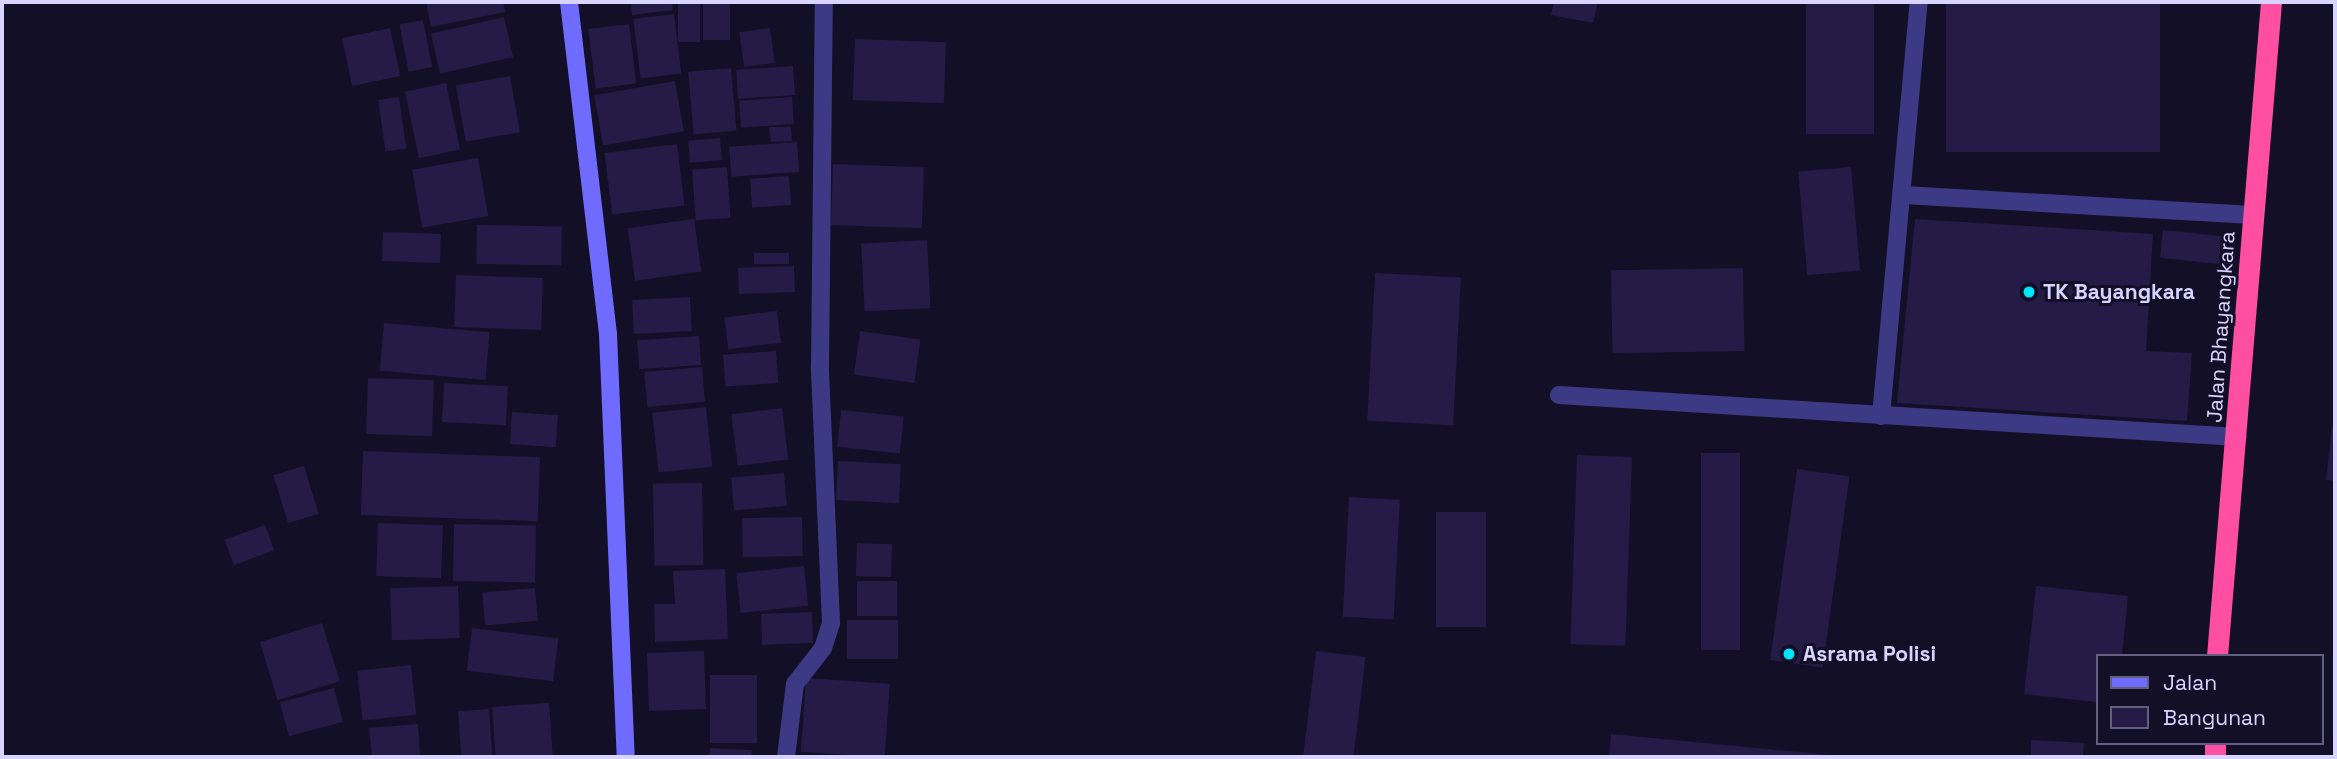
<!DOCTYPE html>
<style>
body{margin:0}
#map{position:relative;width:2337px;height:759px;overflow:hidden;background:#130f26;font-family:"Space Grotesk",sans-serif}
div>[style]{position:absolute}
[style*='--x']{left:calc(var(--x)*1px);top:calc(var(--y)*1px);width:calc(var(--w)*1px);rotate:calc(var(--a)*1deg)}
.building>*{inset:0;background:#241b47;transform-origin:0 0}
.street>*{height:18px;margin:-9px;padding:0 9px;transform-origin:9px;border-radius:9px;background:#3d3a85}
.secondary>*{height:18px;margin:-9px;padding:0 9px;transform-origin:9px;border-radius:9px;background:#6f6bff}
.highway>*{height:21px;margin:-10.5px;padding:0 10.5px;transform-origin:10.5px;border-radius:10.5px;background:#ff4fa3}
.dots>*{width:19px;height:19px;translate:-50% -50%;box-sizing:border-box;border:4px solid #130f26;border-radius:50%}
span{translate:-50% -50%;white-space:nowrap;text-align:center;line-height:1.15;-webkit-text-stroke:6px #130f26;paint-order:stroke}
.poi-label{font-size:21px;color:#d9d4ff;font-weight:700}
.left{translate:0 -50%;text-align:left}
.street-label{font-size:21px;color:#d9d4ff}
.frame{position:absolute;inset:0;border:4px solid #d9d4ff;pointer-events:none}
.legend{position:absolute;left:2096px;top:654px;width:228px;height:91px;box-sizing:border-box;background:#130f26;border:2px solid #625e7d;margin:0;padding:9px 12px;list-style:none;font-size:21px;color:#d9d4ff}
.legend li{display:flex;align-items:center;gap:14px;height:35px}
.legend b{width:35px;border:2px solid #625e7d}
</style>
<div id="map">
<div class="building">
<div style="clip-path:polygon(426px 2px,503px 2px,505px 12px,431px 27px)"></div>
<div style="clip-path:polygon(631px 2px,672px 2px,673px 10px,632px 15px)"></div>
<div style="left:678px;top:2px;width:22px;height:40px"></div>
<div style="left:703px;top:2px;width:27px;height:38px"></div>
<div style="clip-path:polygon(1554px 2px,1598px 2px,1593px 23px,1551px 15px)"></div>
<div style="left:1806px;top:2px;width:68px;height:132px"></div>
<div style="left:1946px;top:2px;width:214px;height:150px"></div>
<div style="left:674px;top:14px;width:60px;height:41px;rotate:83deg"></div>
<div style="left:504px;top:17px;width:41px;height:75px;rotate:77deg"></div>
<div style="left:423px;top:20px;width:48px;height:24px;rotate:79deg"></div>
<div style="left:629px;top:24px;width:60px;height:41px;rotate:83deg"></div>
<div style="left:390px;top:28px;width:49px;height:49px;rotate:78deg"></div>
<div style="left:770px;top:28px;width:35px;height:31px;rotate:82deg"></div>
<div style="left:855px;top:39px;width:91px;height:61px;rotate:2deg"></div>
<div style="left:793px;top:66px;width:29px;height:57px;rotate:86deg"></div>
<div style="left:731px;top:68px;width:63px;height:43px;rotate:85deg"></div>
<div style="left:510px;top:76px;width:57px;height:55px;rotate:80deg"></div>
<div style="left:675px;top:81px;width:51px;height:82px;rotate:80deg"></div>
<div style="left:446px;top:83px;width:68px;height:42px;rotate:78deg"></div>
<div style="left:399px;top:97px;width:52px;height:21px;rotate:82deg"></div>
<div style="left:792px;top:97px;width:27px;height:53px;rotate:86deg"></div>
<div style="clip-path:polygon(769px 127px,791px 127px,792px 141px,771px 142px)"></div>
<div style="left:720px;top:138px;width:22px;height:32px;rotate:85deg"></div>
<div style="left:797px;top:142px;width:30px;height:68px;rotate:86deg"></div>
<div style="left:677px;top:144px;width:62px;height:73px;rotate:83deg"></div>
<div style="left:478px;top:158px;width:59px;height:67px;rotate:80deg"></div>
<div style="left:833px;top:164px;width:91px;height:61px;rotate:2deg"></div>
<div style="left:727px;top:167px;width:51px;height:35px;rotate:86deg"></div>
<div style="left:1851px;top:167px;width:104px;height:53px;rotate:85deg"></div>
<div style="left:789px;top:176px;width:29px;height:39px;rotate:86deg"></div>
<div style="left:694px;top:219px;width:53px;height:67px;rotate:82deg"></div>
<div style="clip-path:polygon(1915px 219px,2153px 234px,2146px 351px,2192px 353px,2187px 421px,1897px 403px)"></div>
<div style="left:477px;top:225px;width:85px;height:39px;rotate:1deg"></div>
<div style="left:2163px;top:230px;width:72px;height:28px;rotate:6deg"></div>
<div style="left:383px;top:232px;width:58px;height:29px;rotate:2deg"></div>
<div style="left:927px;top:240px;width:68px;height:66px;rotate:87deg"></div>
<div style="left:789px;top:253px;width:11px;height:35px;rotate:90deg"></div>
<div style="left:794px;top:266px;width:26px;height:56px;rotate:88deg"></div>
<div style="left:1743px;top:268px;width:83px;height:132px;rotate:89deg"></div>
<div style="left:1375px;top:273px;width:86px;height:148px;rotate:3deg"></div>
<div style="left:456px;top:275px;width:87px;height:52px;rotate:2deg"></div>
<div style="left:690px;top:297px;width:34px;height:58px;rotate:87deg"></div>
<div style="left:777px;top:311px;width:32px;height:53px;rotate:83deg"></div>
<div style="left:384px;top:323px;width:106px;height:48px;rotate:5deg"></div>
<div style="left:860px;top:331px;width:61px;height:44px;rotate:8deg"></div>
<div style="left:699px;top:336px;width:29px;height:62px;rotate:86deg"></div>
<div style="left:776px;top:351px;width:32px;height:53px;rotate:86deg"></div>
<div style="left:702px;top:367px;width:35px;height:58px;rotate:85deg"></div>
<div style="left:368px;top:378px;width:66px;height:56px;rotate:2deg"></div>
<div style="left:444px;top:383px;width:64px;height:39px;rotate:3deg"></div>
<div style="left:706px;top:407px;width:60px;height:54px;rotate:84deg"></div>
<div style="left:782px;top:408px;width:52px;height:51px;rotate:83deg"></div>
<div style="left:841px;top:410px;width:63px;height:37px;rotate:6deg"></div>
<div style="left:512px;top:412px;width:46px;height:32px;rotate:4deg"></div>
<div style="clip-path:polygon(2332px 427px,2335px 428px,2335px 481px,2326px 480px)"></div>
<div style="left:363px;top:451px;width:177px;height:64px;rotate:2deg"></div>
<div style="left:1701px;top:453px;width:39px;height:197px"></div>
<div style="left:1577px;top:455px;width:55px;height:189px;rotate:2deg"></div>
<div style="left:838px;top:461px;width:63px;height:39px;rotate:3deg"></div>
<div style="left:304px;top:466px;width:50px;height:32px;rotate:73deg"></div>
<div style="left:1797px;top:469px;width:53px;height:193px;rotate:8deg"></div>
<div style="left:784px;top:473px;width:33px;height:53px;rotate:85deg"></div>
<div style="left:702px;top:483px;width:82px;height:49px;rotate:89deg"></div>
<div style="left:1349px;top:497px;width:51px;height:120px;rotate:3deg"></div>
<div style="left:1436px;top:512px;width:50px;height:115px"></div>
<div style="left:802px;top:517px;width:39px;height:60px;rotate:89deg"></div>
<div style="left:378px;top:523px;width:65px;height:53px;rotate:2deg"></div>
<div style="left:454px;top:524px;width:82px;height:57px;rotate:1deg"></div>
<div style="left:265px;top:525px;width:27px;height:43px;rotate:70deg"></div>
<div style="left:857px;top:543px;width:35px;height:33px;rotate:2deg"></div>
<div style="left:804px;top:566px;width:40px;height:68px;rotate:84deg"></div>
<div style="clip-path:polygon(725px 569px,728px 639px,655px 642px,654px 604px,675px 604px,673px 571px)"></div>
<div style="left:857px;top:581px;width:40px;height:35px"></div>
<div style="left:458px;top:586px;width:52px;height:68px;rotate:88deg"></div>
<div style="clip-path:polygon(2036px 586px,2128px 596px,2122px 656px,2097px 656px,2097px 702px,2024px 694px)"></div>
<div style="left:535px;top:588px;width:33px;height:53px;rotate:85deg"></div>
<div style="left:812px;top:612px;width:31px;height:51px;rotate:88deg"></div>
<div style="left:847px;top:620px;width:51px;height:39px"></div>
<div style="left:322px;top:623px;width:61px;height:65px;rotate:73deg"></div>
<div style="left:472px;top:628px;width:87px;height:43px;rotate:7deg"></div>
<div style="left:704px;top:651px;width:58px;height:57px;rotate:88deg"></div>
<div style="left:1316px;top:651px;width:50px;height:107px;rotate:7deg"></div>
<div style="left:411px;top:665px;width:50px;height:54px;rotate:84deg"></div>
<div style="left:710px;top:675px;width:47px;height:68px"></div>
<div style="left:806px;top:678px;width:84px;height:74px;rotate:4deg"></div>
<div style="left:334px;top:688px;width:35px;height:56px;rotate:75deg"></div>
<div style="left:549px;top:703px;width:54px;height:57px;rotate:86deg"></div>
<div style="left:489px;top:709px;width:48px;height:31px;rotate:86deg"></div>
<div style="clip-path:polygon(418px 724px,420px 757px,372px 757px,369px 728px)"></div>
<div style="clip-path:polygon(1611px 734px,1830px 755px,1830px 757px,1609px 757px)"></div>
<div style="clip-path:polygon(2031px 740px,2084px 743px,2083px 757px,2031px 757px)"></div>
<div style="clip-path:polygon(710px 748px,752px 750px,751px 757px,709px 757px)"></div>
</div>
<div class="street">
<div style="--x:1904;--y:195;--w:349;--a:3.3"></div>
<div style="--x:1559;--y:395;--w:680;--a:3.54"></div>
<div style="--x:1881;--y:416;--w:416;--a:-84.8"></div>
<div style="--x:786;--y:757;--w:74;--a:-83"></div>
<div style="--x:795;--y:684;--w:46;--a:-52.1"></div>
<div style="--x:823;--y:648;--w:26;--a:-72"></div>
<div style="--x:831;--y:623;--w:257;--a:-92.5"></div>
<div style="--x:820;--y:366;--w:364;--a:-89.4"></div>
</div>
<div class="secondary">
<div style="--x:569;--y:2;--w:334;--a:83.3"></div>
<div style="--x:608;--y:334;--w:423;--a:87.6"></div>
</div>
<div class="highway">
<div style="--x:2217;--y:656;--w:656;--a:-85.28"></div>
<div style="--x:2215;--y:743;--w:14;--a:90"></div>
</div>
<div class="dots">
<div style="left:2029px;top:292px;background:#00e5ff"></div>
<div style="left:1789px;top:654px;background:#00e5ff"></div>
</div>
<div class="poi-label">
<span class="left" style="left:2043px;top:292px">TK Bayangkara</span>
<span class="left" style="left:1803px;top:654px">Asrama Polisi</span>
</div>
<div class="street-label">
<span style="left:2221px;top:327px;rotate:-86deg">Jalan Bhayangkara</span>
</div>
<div class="frame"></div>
<ul class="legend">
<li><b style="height:9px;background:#6f6bff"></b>Jalan</li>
<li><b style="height:19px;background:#241b47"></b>Bangunan</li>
</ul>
</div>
